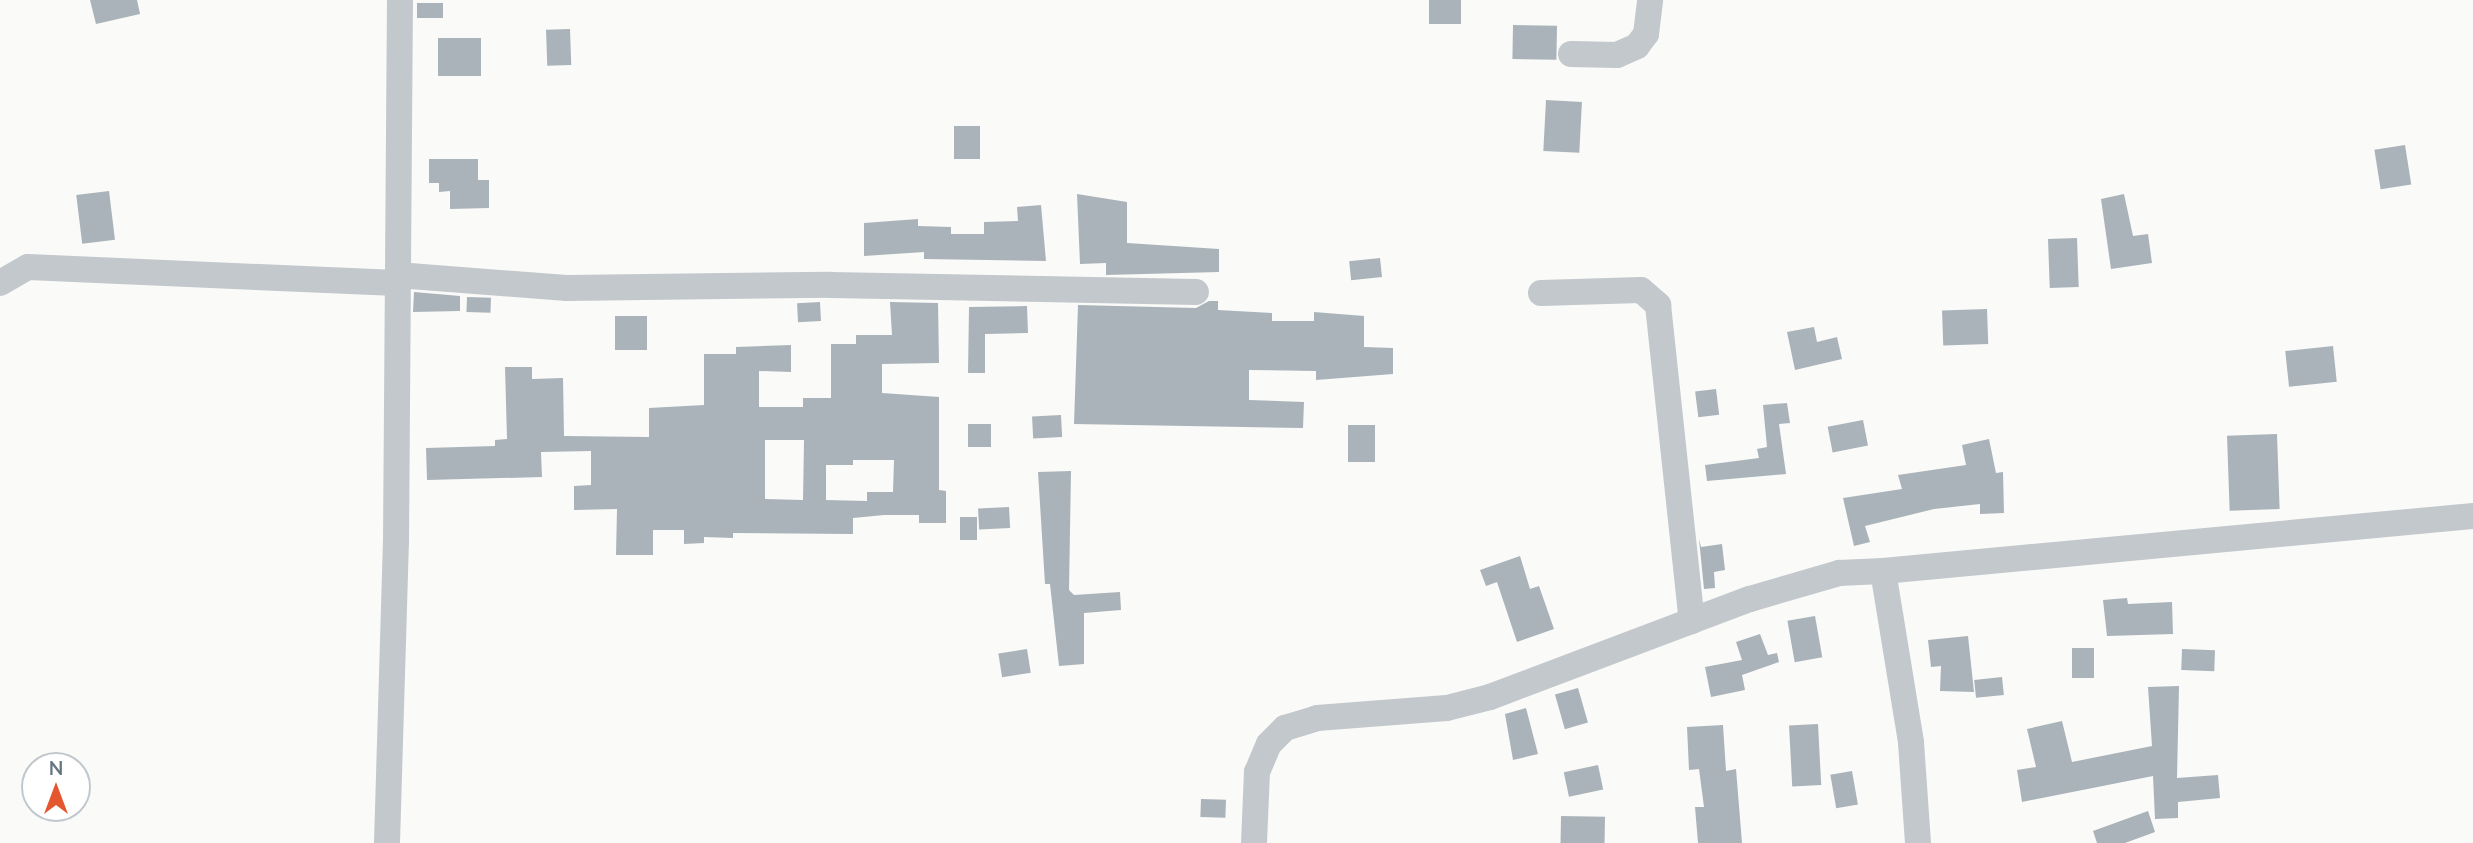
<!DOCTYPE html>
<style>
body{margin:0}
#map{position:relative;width:2473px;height:843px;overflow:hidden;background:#fafaf8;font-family:Lato,sans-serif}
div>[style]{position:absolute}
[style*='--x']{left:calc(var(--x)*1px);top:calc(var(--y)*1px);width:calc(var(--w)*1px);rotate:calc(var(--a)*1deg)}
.building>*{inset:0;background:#aab3b9;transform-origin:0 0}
.minor>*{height:26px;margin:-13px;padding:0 13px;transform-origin:13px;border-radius:13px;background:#c3c8cc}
span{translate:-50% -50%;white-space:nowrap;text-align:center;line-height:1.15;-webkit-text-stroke:7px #fff;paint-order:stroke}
.north{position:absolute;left:21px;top:752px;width:70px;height:70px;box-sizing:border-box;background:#fff;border:2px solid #c1c8cd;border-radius:50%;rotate:0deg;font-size:19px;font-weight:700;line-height:28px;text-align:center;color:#657683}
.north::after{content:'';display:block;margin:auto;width:24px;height:32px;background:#e4572e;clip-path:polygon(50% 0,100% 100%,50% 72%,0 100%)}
</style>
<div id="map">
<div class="building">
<div style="clip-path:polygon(90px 0,137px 0,140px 14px,96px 24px)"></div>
<div style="left:1429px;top:0;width:32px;height:24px"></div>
<div style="left:417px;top:3px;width:26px;height:15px"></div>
<div style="left:1513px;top:25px;width:44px;height:34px;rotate:1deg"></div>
<div style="left:570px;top:29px;width:36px;height:24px;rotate:88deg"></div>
<div style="left:438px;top:38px;width:43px;height:38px"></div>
<div style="left:1546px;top:100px;width:36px;height:51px;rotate:3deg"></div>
<div style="left:954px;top:126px;width:26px;height:33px"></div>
<div style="left:2405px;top:145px;width:40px;height:31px;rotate:81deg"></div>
<div style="clip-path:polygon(429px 159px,478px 159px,478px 180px,489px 180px,489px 208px,450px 209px,450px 191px,439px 192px,439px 183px,429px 183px)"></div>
<div style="left:109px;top:191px;width:49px;height:33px;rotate:83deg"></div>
<div style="clip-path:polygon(1077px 194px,1127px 202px,1127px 243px,1219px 249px,1219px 272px,1106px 275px,1106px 263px,1080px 264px)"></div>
<div style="clip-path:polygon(2124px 194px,2133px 236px,2148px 234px,2152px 263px,2111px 269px,2101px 199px)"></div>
<div style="clip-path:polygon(1041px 205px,1046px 261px,924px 259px,924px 252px,864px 256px,864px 223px,918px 219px,918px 226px,951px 227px,951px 234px,984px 234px,984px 222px,1018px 221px,1017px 207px)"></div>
<div style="left:2077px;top:238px;width:49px;height:29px;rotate:88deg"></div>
<div style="left:1380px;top:258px;width:19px;height:31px;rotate:84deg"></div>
<div style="clip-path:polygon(414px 292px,460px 296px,460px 311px,413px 312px)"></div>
<div style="left:467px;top:297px;width:24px;height:15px;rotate:2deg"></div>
<div style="clip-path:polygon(1209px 301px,1218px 301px,1218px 310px,1272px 313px,1272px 321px,1314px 321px,1314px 312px,1364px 316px,1364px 347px,1393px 348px,1393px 374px,1316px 380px,1316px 371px,1249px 370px,1249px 400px,1304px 402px,1303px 428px,1074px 424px,1078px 305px,1196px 308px)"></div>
<div style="left:820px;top:302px;width:19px;height:23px;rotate:87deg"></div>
<div style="clip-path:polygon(evenodd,890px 302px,938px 303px,939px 363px,882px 364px,882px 393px,939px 397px,939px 490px,946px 491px,946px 523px,919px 523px,919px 515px,884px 515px,853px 518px,853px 534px,733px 533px,733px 538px,704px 537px,704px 543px,684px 544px,684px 530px,653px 530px,653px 555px,616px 555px,617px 509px,574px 510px,574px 486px,591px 485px,591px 451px,541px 452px,542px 477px,427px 480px,426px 448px,495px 446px,495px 440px,507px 439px,505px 367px,532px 367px,532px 379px,563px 378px,564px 436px,649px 437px,649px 408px,704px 405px,704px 354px,736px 354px,736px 347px,791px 345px,791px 372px,759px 371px,759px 407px,803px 407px,803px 398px,831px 398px,831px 344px,856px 344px,856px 335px,892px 335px,890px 302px,765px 440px,804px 440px,803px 500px,765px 499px,765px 440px,890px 302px,853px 460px,894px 460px,893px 492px,867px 492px,867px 501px,826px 500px,826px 465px,853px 465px,853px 460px)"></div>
<div style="clip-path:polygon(1027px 306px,1028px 333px,985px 334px,985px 373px,968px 373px,969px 307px)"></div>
<div style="left:1987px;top:309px;width:35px;height:45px;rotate:88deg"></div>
<div style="left:615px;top:316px;width:32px;height:34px"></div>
<div style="clip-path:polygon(1814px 327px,1817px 342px,1837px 337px,1842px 359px,1795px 370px,1787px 332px)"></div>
<div style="left:2333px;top:346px;width:36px;height:48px;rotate:84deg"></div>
<div style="left:1716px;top:389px;width:26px;height:21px;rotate:83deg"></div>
<div style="clip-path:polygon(1787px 403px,1790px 423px,1779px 424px,1786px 474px,1707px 481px,1705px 465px,1759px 458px,1757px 449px,1767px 447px,1763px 405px)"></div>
<div style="left:1061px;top:415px;width:22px;height:29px;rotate:87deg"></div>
<div style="left:1863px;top:420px;width:26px;height:36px;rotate:79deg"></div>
<div style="left:968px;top:424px;width:23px;height:23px"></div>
<div style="left:1348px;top:425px;width:27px;height:37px"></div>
<div style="left:2277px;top:434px;width:75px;height:50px;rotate:88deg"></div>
<div style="clip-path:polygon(1989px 439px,1996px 473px,2003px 472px,2004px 513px,1980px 514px,1980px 504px,1934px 509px,1865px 526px,1870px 542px,1854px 546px,1843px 498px,1902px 489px,1898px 475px,1966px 465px,1962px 445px)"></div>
<div style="clip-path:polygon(1071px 471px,1069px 590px,1074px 595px,1120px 592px,1121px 610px,1084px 613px,1084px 664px,1059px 666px,1050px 584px,1045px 584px,1038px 472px)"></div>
<div style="left:1009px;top:507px;width:21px;height:31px;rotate:87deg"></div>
<div style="left:960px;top:517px;width:17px;height:23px"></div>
<div style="clip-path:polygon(1699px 539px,1701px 547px,1722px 544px,1725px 570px,1714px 572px,1715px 588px,1704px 589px)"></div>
<div style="clip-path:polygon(1520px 556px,1530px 589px,1539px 586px,1554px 629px,1517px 642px,1497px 582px,1486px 586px,1480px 570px)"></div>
<div style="clip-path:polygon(2127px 598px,2128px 604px,2172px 602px,2173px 634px,2107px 636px,2103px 600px)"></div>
<div style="left:1815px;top:616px;width:42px;height:28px;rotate:80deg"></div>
<div style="clip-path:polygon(1760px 634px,1768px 655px,1777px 653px,1779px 662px,1742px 675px,1745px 690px,1711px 697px,1705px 667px,1742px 660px,1736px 642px)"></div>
<div style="clip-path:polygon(1968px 636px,1974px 692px,1940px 691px,1941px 666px,1931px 667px,1928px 640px)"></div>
<div style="left:2072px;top:648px;width:22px;height:30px"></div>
<div style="left:1027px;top:649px;width:24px;height:29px;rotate:81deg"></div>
<div style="left:2182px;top:649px;width:33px;height:21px;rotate:2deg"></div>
<div style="left:2002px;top:677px;width:18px;height:28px;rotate:84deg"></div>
<div style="clip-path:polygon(2179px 686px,2177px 778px,2218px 775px,2220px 798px,2178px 802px,2178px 818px,2155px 819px,2153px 776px,2022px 802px,2017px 770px,2036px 767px,2027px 729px,2062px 721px,2072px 762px,2152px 746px,2148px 687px)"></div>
<div style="left:1578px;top:688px;width:36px;height:24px;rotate:74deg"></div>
<div style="clip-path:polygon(1526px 708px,1538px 754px,1513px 760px,1505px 714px)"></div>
<div style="left:1818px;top:724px;width:61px;height:29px;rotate:87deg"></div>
<div style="clip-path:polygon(1723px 725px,1726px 771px,1736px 769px,1742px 843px,1698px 843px,1695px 807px,1704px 807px,1699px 769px,1689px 770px,1687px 727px)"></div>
<div style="left:1598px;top:765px;width:25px;height:35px;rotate:78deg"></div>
<div style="left:1852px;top:771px;width:34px;height:22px;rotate:80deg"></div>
<div style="left:1201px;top:799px;width:25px;height:18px;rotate:2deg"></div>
<div style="clip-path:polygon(2148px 811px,2155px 832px,2125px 843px,2097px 843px,2093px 831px)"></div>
<div style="left:1561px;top:816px;width:44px;height:27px;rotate:1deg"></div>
</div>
<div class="minor">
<div style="--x:1571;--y:54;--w:46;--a:1.2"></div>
<div style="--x:1617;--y:55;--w:22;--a:-24"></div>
<div style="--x:1637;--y:46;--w:15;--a:-53"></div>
<div style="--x:1646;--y:34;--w:34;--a:-83"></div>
<div style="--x:397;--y:275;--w:170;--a:4.4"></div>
<div style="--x:567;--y:288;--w:264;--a:-0.7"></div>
<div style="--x:831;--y:285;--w:365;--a:1.1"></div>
<div style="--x:0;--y:283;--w:32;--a:-30"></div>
<div style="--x:28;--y:267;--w:369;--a:2.5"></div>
<div style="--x:1541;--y:293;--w:100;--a:-1.7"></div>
<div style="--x:1641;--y:290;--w:23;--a:41"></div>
<div style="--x:1658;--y:305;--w:318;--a:83.9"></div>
<div style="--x:387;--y:843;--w:301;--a:-88.3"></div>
<div style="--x:396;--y:542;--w:542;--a:-89.58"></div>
<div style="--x:1254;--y:843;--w:71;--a:-87.6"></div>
<div style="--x:1257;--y:772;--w:30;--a:-67"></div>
<div style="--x:1269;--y:744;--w:23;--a:-45"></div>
<div style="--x:1285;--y:728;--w:34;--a:-17"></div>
<div style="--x:1317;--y:718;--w:130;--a:-4.4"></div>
<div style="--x:1447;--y:708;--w:44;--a:-14.3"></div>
<div style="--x:1490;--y:697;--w:278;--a:-20.7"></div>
<div style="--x:1750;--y:599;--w:93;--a:-16.3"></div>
<div style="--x:1839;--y:573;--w:44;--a:-2.6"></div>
<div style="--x:1918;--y:843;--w:101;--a:-94"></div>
<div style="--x:1911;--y:742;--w:173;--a:-99.3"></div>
<div style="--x:1883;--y:571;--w:593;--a:-5.33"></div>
</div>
<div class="north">N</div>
</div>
